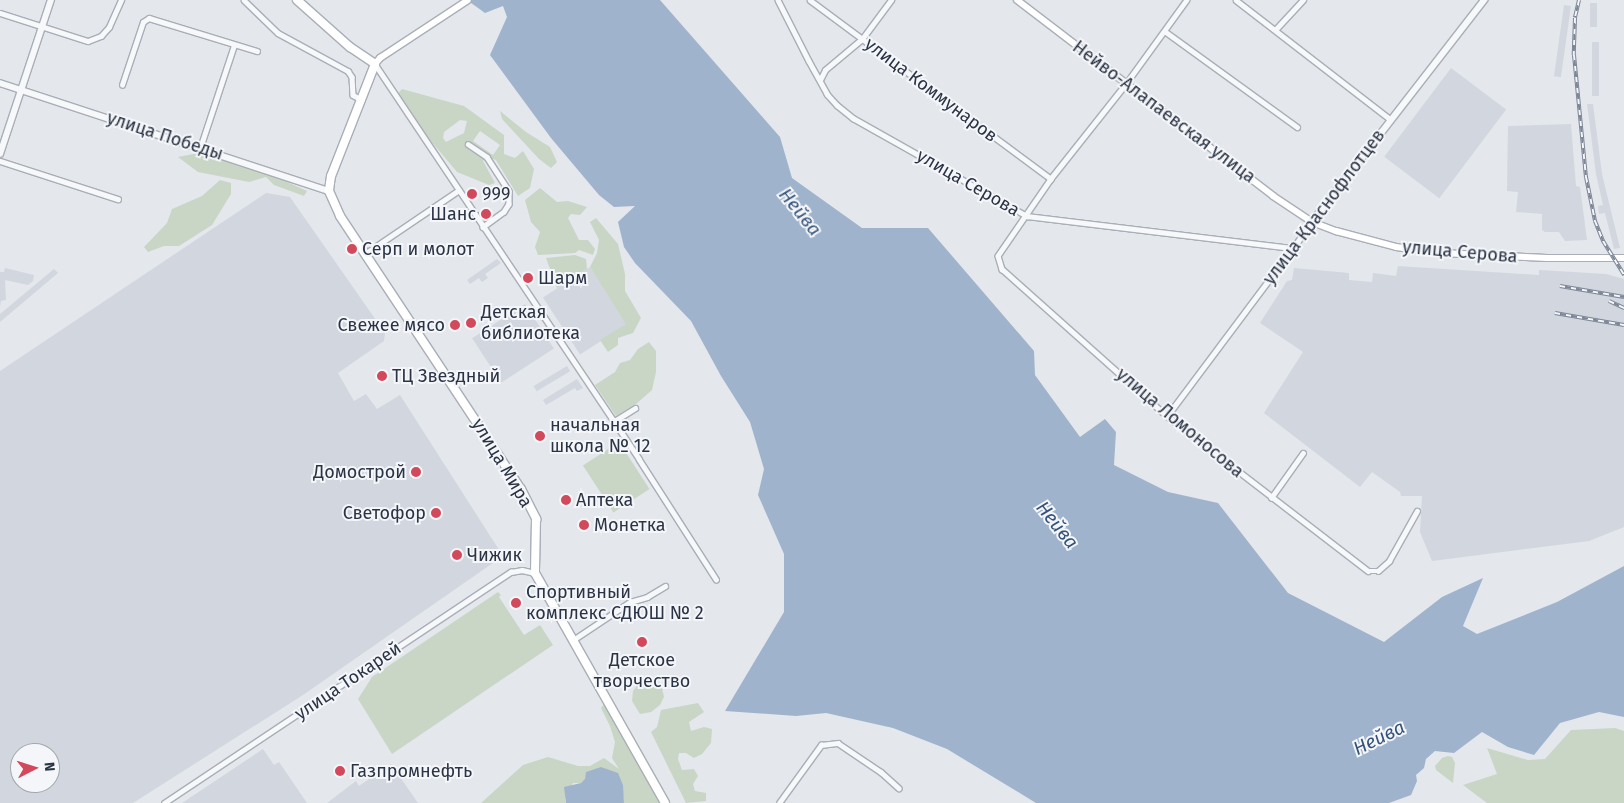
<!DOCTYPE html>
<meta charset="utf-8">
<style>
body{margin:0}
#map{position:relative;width:1624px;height:803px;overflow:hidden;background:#e4e7ec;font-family:"Fira Sans",sans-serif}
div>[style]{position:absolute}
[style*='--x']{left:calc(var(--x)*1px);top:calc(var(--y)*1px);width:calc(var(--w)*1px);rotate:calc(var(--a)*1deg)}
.built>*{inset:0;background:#d2d6de;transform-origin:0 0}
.green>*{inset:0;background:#c9d6c5;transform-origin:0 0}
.water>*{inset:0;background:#9fb4cc}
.roads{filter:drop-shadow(1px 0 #a9aeb7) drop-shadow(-1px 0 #a9aeb7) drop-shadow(0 1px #a9aeb7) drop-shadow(0 -1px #a9aeb7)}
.minor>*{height:4.5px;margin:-2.25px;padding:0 2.25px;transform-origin:2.25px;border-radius:2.25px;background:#f7f8fa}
.tertiary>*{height:5.5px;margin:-2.75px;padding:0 2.75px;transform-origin:2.75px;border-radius:2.75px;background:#f7f8fa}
.secondary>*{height:6px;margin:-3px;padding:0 3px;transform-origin:3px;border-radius:3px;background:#fff}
.primary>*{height:8px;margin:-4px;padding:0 4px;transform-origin:4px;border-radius:4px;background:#fff}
.rail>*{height:4px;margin-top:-2px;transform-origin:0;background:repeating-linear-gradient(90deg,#f4f6f9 0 5.5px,#7d8696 0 11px);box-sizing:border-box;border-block:1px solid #7d8696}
.dots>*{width:14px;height:14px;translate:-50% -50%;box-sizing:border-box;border:2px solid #f4f6f9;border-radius:50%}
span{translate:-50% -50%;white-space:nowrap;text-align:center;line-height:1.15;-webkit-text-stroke:4px #f4f6f9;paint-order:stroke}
.street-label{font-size:18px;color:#2b3445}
.poi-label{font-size:18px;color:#2b3445}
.left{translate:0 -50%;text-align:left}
.right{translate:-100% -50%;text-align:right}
.water-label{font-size:19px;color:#34527a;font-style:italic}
.north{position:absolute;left:10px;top:743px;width:50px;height:50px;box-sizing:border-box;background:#f4f6f9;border:1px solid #a4a8b1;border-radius:50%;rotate:85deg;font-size:14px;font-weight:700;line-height:20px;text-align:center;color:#2b3445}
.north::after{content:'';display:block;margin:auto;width:18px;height:22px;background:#d1495b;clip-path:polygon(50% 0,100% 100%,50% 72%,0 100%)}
</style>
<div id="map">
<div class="built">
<div style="left:1590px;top:3px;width:7px;height:24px"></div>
<div style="left:1564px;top:5px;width:7px;height:72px;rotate:8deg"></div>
<div style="left:1592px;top:42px;width:7px;height:54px"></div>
<div style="left:1451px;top:68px;width:69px;height:111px;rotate:37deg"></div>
<div style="clip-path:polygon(1587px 104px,1593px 104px,1602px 174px,1620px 248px,1614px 249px,1605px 213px,1599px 214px,1598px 206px,1603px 205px,1596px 174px)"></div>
<div style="clip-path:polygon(1571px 124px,1576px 186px,1580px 187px,1587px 240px,1565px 241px,1559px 232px,1545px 232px,1542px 230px,1542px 214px,1516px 212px,1518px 192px,1507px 191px,1508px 126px)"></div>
<div style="clip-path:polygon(evenodd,266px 193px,290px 197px,385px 333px,384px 341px,338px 373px,354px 401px,366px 394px,377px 409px,400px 395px,503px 556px,303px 695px,133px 803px,0 803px,0 371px,266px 193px,20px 753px,50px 753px,50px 783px,20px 783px,20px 753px)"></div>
<div style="clip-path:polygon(497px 259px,501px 263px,485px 274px,488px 278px,482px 282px,479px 278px,470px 284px,467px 280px)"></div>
<div style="clip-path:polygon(1398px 266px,1539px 275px,1539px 270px,1606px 274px,1624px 279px,1624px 527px,1589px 541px,1432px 561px,1420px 532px,1422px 496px,1401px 496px,1400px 492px,1372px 472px,1360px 487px,1264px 413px,1303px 352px,1260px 323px,1287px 281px,1292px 280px,1294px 268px,1349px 273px,1349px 280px,1372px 282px,1373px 273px,1396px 276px)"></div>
<div style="left:590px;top:267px;width:68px;height:56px;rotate:57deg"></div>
<div style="clip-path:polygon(5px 268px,34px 275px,33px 281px,28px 285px,5px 280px,6px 300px,1px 301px,0 307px,0 272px,4px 272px)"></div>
<div style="clip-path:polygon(54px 269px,58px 273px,0 322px,0 314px)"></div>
<div style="left:525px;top:304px;width:53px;height:63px;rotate:57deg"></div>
<div style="left:567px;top:366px;width:6px;height:39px;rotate:59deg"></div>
<div style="clip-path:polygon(577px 379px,583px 388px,577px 391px,575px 388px,546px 405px,543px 400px)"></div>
<div style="clip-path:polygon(263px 749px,274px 765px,279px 762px,307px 803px,182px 803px)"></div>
<div style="clip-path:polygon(391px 764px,418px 803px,327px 803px,356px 781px,359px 786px)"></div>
</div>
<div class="green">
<div style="clip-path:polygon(evenodd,402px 89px,464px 106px,504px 135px,504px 154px,515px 158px,523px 151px,534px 169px,530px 188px,518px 196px,496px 160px,487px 157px,483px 161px,495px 183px,489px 185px,457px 172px,420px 128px,406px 114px,395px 97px,402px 89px,460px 120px,467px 121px,464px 133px,446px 142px,443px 138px,444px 132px,460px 120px,402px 89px,480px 131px,500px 145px,493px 155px,473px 141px,480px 131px)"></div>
<div style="clip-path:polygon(500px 111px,526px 132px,550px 147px,557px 162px,551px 168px,539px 159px,502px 119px)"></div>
<div style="clip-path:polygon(204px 152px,272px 175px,307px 191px,304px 196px,274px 185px,266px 177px,249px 182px,198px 172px,178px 157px)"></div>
<div style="clip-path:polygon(220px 180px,231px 183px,231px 194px,212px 225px,179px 246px,164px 246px,148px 252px,144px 247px,167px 223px,172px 209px,202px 196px)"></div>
<div style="clip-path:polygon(540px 188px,557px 202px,568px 201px,587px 207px,580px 215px,571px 214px,568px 218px,579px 240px,588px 240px,595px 249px,593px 255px,579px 250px,575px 253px,538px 255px,535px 247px,540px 232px,531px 222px,525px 200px)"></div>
<div style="clip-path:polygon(596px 218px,618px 244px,625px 274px,625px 291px,641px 318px,633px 333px,618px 338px,618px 345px,608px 352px,600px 340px,626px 324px,590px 267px,597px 253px,599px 240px,590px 222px)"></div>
<div style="clip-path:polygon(575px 255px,586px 259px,587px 269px,557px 288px,546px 258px)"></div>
<div style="clip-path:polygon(649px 342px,656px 351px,656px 372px,652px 390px,636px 404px,616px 416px,595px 385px,615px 372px,620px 363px,630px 360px,638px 349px)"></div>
<div style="left:619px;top:442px;width:56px;height:43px;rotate:57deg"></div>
<div style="clip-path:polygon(498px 592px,501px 595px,499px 597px,524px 635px,540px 625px,553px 645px,392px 754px,358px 699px,372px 677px)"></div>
<div style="clip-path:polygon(643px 678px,654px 678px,662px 688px,664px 697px,660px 705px,651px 712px,640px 714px,632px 701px,633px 691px)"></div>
<div style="clip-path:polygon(605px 703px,660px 803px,624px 803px,624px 798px,611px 772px,601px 767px,581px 783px,573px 783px,565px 799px,566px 803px,481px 803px,523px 765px,548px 757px,578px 766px,590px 766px,604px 758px,619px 769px,612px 758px,615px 742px,610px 726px,601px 708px)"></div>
<div style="clip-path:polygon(698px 703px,704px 712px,689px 722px,691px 731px,704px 727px,712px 729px,711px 743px,702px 754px,694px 758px,686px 753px,679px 753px,678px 759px,682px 770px,694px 769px,698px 776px,693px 784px,695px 791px,706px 793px,706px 801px,686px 803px,651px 732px,657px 727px,661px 710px)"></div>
<div style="clip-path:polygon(1615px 728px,1624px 731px,1624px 803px,1487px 803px,1463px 785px,1497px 774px,1487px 748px,1528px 760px,1545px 759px,1571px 730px)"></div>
<div style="clip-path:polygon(1448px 756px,1452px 757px,1455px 763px,1453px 783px,1436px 770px,1435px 766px,1442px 758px)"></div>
</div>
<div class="water">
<div style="clip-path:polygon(467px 0,660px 0,780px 137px,792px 178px,862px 228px,928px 228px,1034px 351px,1035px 375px,1080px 437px,1105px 419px,1116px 432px,1114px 465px,1168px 492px,1218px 503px,1288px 593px,1384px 642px,1442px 597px,1483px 578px,1463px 626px,1477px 634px,1557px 602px,1624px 566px,1624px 717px,1599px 712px,1560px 723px,1534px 755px,1508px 747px,1482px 732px,1454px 753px,1435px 751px,1426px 759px,1424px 768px,1416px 775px,1417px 781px,1411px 795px,1389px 803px,1036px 803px,947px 749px,893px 728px,826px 713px,796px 716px,725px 711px,784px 612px,784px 554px,758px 495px,764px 469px,750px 422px,721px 376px,691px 321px,635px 263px,624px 247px,618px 222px,635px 206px,614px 207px,599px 195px,551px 138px,490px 55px,507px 17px,503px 6px,485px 13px)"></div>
<div style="clip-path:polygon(601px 767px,618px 773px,623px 785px,624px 803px,566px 803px,564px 787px,581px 783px,585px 779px,586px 772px)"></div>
</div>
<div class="roads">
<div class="minor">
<div style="--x:244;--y:0;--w:47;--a:44.1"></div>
<div style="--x:278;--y:33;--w:80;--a:28.5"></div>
<div style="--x:348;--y:71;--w:7;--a:56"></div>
<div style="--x:352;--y:77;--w:18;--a:87"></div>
<div style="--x:353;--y:95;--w:10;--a:29"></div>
<div style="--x:778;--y:0;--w:68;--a:63.1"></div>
<div style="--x:809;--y:61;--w:38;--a:61"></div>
<div style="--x:827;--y:94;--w:15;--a:48"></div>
<div style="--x:837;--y:105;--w:21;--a:39"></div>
<div style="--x:853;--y:118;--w:200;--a:29.4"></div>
<div style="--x:1027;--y:216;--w:266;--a:6.9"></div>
<div style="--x:810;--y:0;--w:300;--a:36.6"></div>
<div style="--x:1187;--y:0;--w:102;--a:125.9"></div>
<div style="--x:1127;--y:83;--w:122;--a:128.4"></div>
<div style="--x:1051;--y:179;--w:93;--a:124.5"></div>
<div style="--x:998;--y:256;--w:14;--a:73"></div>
<div style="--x:1002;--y:269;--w:221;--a:41.7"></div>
<div style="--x:1167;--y:416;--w:254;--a:37.6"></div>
<div style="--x:1368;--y:571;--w:10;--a:0"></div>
<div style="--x:1378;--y:571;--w:15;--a:-42"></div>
<div style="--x:1389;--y:561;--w:57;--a:-60.8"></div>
<div style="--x:1236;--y:0;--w:195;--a:37.7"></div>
<div style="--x:0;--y:13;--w:92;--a:17.7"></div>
<div style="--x:88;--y:41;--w:14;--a:-21"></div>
<div style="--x:101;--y:36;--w:12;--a:-48"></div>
<div style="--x:109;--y:27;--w:30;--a:-66"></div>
<div style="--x:1275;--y:30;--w:41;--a:-47"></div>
<div style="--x:1166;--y:32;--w:162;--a:35.9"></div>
<div style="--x:375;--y:64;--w:475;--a:56.2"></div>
<div style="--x:639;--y:459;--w:143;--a:57.3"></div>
<div style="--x:820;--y:80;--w:11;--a:-63"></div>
<div style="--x:825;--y:70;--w:48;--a:-40"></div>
<div style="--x:862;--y:39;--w:49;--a:-53.4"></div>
<div style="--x:122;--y:85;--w:66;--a:-71.6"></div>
<div style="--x:143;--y:22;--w:7;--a:-34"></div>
<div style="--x:149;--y:18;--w:113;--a:17"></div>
<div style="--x:468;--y:144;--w:23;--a:34"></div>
<div style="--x:487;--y:157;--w:40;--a:57.1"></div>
<div style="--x:509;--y:191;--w:13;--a:90"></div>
<div style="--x:509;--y:204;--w:9;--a:122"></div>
<div style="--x:504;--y:212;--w:26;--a:144"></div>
<div style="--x:200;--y:148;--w:108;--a:-71.7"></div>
<div style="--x:0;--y:161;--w:124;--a:17.9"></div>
<div style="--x:366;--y:253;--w:112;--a:-34.1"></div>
<div style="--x:1167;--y:416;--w:242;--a:-53.2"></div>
<div style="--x:613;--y:422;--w:26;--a:-32"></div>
<div style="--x:1271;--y:498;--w:55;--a:-54.6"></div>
<div style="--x:573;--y:640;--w:69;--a:-33.7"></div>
<div style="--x:630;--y:602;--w:18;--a:-16"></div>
<div style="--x:647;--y:597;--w:21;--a:-31"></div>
<div style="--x:164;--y:803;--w:417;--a:-33.7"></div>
<div style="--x:511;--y:572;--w:11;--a:-10"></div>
<div style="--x:522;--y:570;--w:13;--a:13"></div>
<div style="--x:779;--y:803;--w:72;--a:-54.1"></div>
<div style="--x:821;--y:745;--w:17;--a:-7"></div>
<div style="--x:838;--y:743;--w:52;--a:34"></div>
<div style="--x:881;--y:772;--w:24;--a:42"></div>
</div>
<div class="tertiary">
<div style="--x:0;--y:83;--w:346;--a:18.2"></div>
<div style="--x:0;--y:154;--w:162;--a:-71.7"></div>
<div style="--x:1312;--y:222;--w:281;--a:-52.2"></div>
</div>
<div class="secondary">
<div style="--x:1017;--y:0;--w:322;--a:37.4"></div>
<div style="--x:1273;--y:196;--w:47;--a:33.7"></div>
<div style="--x:1312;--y:222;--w:26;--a:21"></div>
<div style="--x:1336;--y:231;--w:62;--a:14.9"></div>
<div style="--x:1396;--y:247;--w:45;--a:7.6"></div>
<div style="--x:1441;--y:253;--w:106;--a:2.7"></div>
<div style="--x:1547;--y:258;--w:77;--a:0"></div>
<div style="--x:375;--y:64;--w:8;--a:-50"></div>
<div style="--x:380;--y:58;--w:105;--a:-33.4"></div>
</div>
<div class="primary">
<div style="--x:297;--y:0;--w:71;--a:41.6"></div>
<div style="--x:350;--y:47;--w:30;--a:34"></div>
<div style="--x:375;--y:64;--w:120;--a:111.4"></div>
<div style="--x:331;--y:176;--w:15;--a:98"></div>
<div style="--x:329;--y:191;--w:27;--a:66"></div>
<div style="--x:340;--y:216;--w:328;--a:56.5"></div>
<div style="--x:521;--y:489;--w:34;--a:63"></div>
<div style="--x:536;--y:519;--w:54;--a:91.1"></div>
<div style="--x:535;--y:573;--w:264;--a:60.5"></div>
</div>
</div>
<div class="rail">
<div style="--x:1579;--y:0;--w:18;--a:103"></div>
<div style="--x:1575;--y:18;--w:37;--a:92"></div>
<div style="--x:1574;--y:55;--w:123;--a:84.4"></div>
<div style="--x:1586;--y:177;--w:45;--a:78.4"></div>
<div style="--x:1595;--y:221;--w:22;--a:68"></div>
<div style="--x:1603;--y:241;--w:40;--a:58"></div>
<div style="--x:1560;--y:286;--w:65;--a:9.8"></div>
<div style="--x:1609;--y:301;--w:17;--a:25"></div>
<div style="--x:1555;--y:313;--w:70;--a:9.9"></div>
</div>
<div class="dots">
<div style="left:472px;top:194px;background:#d1495b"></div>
<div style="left:486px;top:214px;background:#d1495b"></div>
<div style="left:352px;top:249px;background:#d1495b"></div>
<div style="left:528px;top:278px;background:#d1495b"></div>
<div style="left:471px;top:323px;background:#d1495b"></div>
<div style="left:455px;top:325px;background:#d1495b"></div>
<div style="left:382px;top:376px;background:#d1495b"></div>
<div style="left:540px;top:436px;background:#d1495b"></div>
<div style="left:416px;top:472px;background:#d1495b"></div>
<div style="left:566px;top:500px;background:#d1495b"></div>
<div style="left:436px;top:513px;background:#d1495b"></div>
<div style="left:584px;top:525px;background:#d1495b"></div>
<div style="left:457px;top:555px;background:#d1495b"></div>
<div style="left:516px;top:603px;background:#d1495b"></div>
<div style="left:642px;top:642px;background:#d1495b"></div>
<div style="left:340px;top:771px;background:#d1495b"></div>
</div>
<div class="street-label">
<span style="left:931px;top:90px;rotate:37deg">улица Коммунаров</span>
<span style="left:1164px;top:112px;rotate:37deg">Нейво-Алапаевская улица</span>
<span style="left:165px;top:136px;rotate:18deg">улица Победы</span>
<span style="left:968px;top:183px;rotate:30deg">улица Серова</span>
<span style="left:1324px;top:207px;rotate:-53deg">улица Краснофлотцев</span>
<span style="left:1460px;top:252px;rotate:5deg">улица Серова</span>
<span style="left:1180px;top:423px;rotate:40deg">улица Ломоносова</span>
<span style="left:502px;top:463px;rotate:59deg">улица Мира</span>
<span style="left:348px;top:681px;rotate:-34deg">улица Токарей</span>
</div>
<div class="poi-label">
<span class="left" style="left:482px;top:194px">999</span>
<span class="right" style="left:476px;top:214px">Шанс</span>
<span class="left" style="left:362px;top:249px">Серп и молот</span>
<span class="left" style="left:538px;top:278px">Шарм</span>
<span class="left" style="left:481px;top:323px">Детская<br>библиотека</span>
<span class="right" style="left:445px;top:325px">Свежее мясо</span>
<span class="left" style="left:392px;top:376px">ТЦ Звездный</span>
<span class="left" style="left:550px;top:436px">начальная<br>школа № 12</span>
<span class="right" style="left:406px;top:472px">Домострой</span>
<span class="left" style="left:576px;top:500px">Аптека</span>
<span class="right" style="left:426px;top:513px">Светофор</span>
<span class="left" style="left:594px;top:525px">Монетка</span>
<span class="left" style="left:467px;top:555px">Чижик</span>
<span class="left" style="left:526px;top:603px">Спортивный<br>комплекс СДЮШ № 2</span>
<span style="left:642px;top:671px">Детское<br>творчество</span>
<span class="left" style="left:350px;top:771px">Газпромнефть</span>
</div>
<div class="water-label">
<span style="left:800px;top:212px;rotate:51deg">Нейва</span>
<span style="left:1057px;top:525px;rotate:51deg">Нейва</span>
<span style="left:1379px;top:738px;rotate:-26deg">Нейва</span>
</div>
<div class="north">N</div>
</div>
